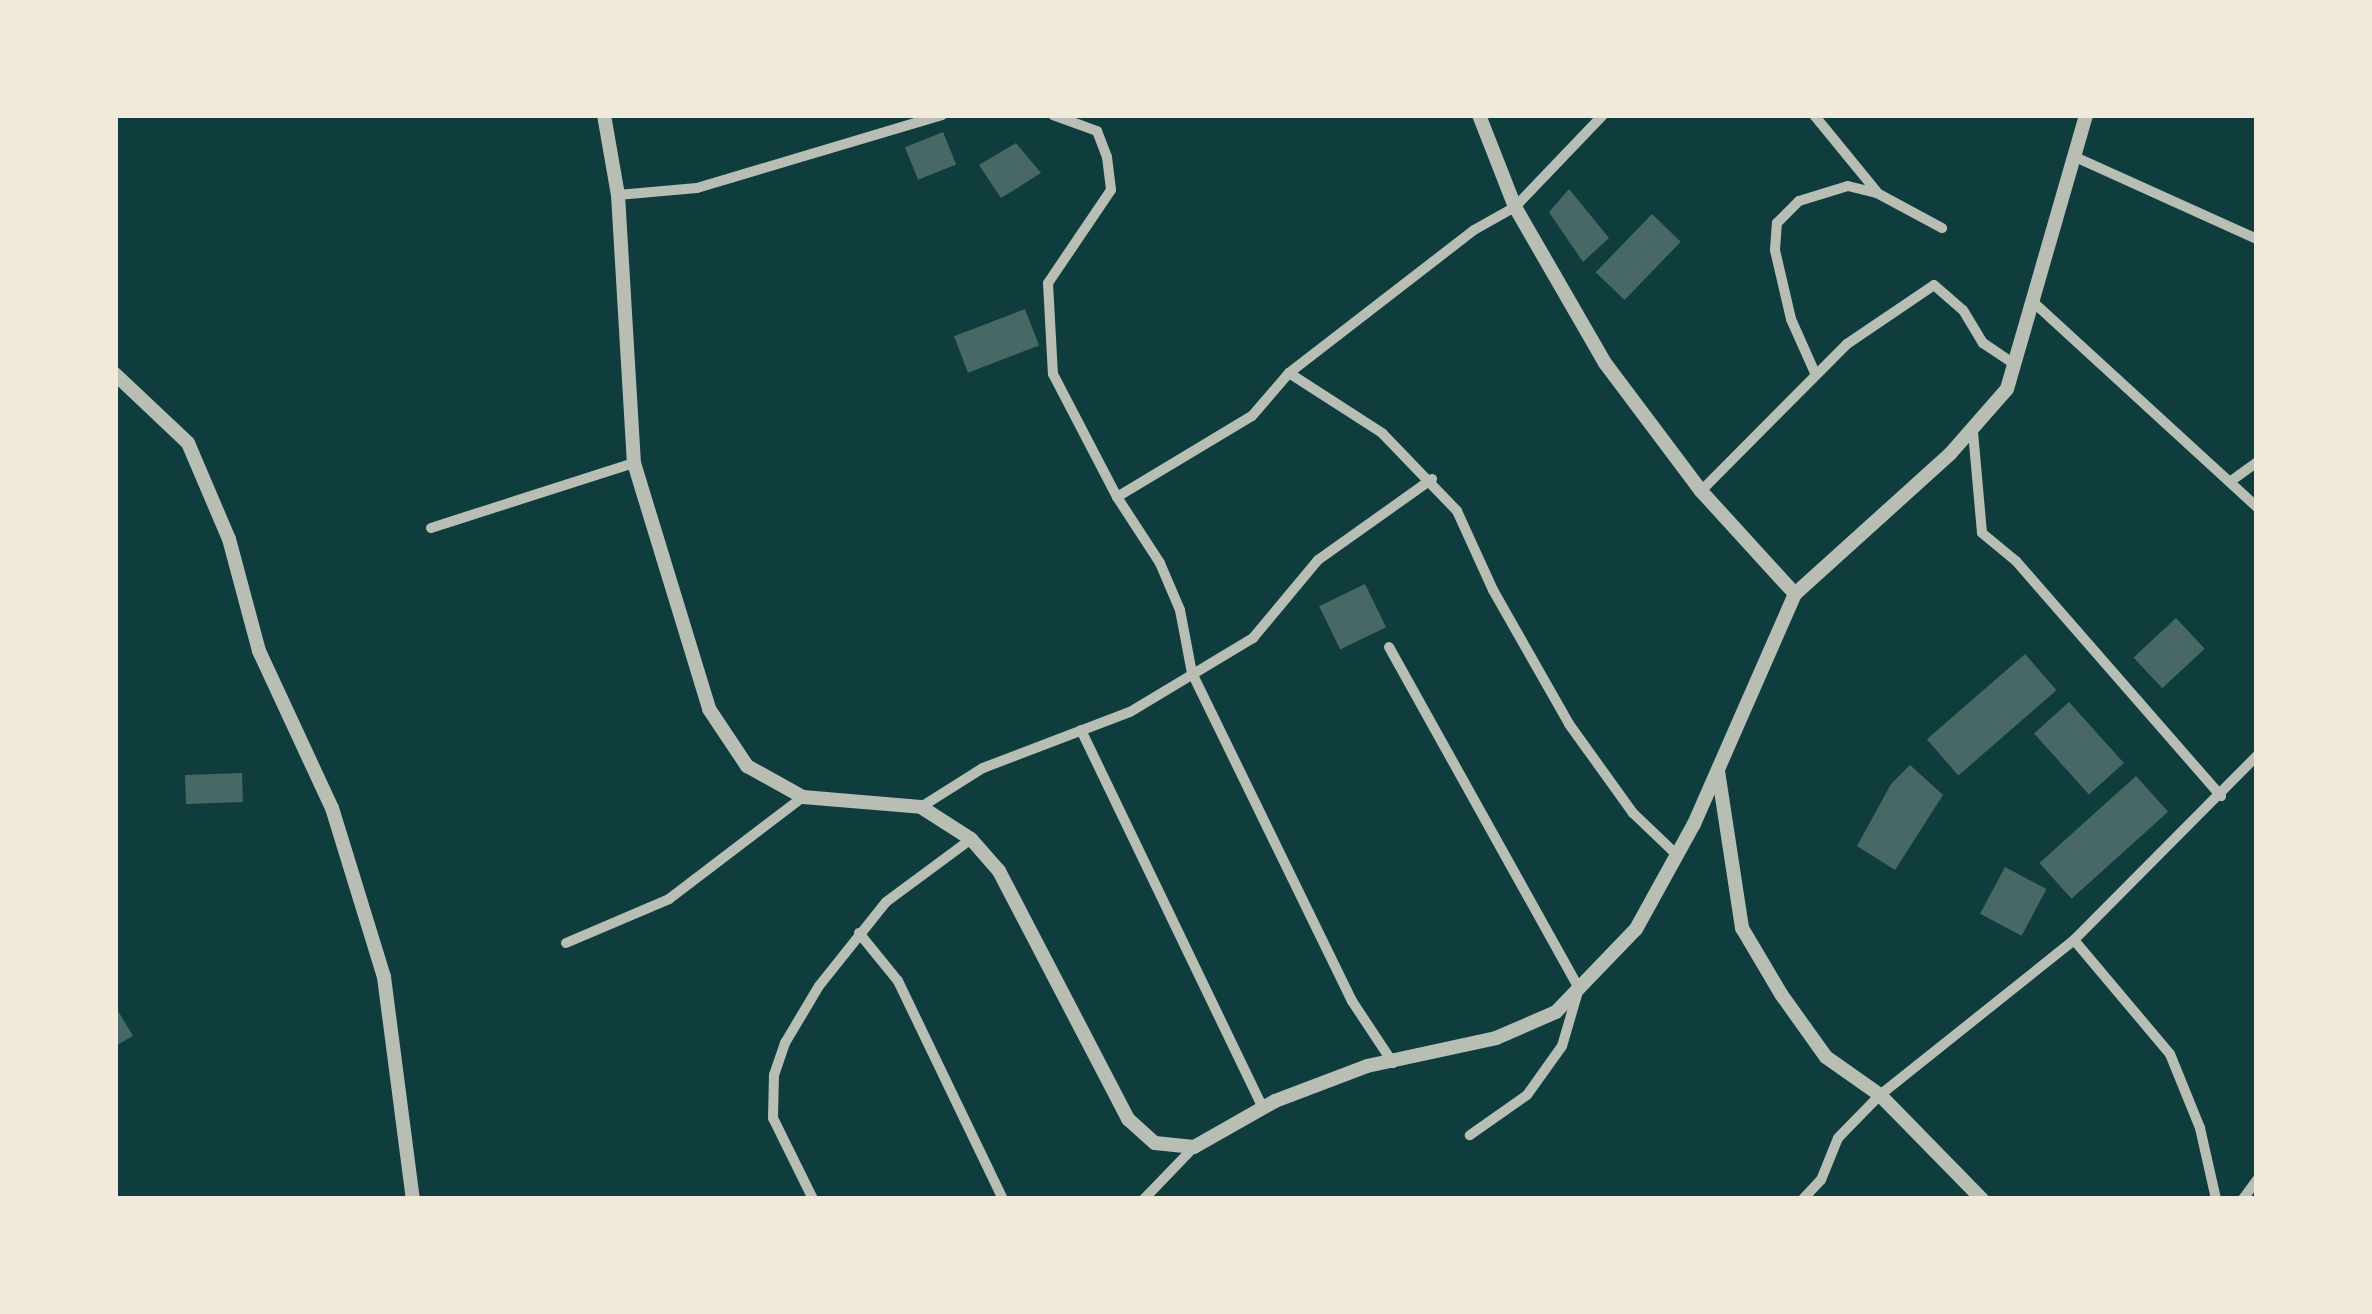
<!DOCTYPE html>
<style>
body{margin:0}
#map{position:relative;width:2372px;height:1314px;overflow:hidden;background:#0f3d3e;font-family:Raleway,sans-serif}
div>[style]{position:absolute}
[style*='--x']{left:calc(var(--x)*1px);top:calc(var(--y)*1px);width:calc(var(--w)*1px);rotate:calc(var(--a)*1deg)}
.building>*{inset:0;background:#486865;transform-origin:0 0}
.minor>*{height:10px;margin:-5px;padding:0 5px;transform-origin:5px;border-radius:5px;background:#b8beb3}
.tertiary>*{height:14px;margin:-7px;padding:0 7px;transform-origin:7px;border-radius:7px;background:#b8beb3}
span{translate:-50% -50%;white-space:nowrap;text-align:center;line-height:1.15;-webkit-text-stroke:10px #f1e9da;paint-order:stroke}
.frame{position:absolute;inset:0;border:118px solid #f1e9da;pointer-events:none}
</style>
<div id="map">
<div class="building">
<div style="left:943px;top:132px;width:35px;height:41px;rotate:68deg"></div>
<div style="clip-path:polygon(1016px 143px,1041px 173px,1001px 198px,979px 165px)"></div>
<div style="clip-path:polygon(1569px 189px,1609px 238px,1583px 262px,1549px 212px)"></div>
<div style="left:1652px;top:214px;width:40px;height:81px;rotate:44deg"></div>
<div style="left:1025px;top:309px;width:39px;height:76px;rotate:69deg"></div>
<div style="left:1365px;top:584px;width:48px;height:51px;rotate:64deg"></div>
<div style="left:2176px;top:618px;width:42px;height:58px;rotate:47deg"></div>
<div style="left:2025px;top:654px;width:48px;height:130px;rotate:49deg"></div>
<div style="left:2069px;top:702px;width:82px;height:47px;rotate:48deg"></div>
<div style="clip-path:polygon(1910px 765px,1943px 795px,1895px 870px,1857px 846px,1891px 784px)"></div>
<div style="left:242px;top:773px;width:29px;height:57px;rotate:88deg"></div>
<div style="left:2136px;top:776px;width:48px;height:130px;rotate:48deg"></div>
<div style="left:2005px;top:867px;width:47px;height:53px;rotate:28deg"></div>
<div style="clip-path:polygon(115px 1006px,133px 1036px,115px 1046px)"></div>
</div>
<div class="minor">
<div style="--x:1053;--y:115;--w:47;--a:20"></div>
<div style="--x:1097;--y:131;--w:28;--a:69"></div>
<div style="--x:1107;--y:157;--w:33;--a:83"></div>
<div style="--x:1111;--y:190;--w:112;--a:124.1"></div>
<div style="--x:1048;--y:283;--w:91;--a:86.9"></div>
<div style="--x:1053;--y:374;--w:139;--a:62.5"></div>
<div style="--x:1814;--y:115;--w:99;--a:50.7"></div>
<div style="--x:2073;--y:156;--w:202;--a:24.3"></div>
<div style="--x:618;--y:195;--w:79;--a:-5.1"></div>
<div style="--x:697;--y:188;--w:256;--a:-16.6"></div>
<div style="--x:2032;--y:301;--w:305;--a:42.5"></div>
<div style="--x:1289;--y:373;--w:111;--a:32.8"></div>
<div style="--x:1382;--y:433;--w:108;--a:46.1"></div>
<div style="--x:1457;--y:511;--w:87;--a:65.5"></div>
<div style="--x:1493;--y:590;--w:154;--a:60.4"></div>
<div style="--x:1569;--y:724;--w:110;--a:54.3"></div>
<div style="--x:1633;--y:813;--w:61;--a:43.7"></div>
<div style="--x:1815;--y:373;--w:59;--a:-114"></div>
<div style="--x:1791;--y:319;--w:71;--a:-103.1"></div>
<div style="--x:1775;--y:250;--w:27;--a:-86"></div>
<div style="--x:1777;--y:223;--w:31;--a:-45"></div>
<div style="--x:1799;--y:201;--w:51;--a:-17"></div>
<div style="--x:1848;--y:186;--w:30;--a:14"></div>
<div style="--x:1877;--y:193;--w:74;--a:28.3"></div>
<div style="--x:1973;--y:432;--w:101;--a:84.9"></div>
<div style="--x:1982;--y:533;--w:44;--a:39.5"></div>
<div style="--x:2016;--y:561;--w:312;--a:48.9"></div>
<div style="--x:2231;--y:481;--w:32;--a:-36"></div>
<div style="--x:1701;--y:491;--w:207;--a:-45.2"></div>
<div style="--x:1847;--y:344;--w:105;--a:-34.1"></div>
<div style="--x:1934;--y:285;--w:38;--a:41"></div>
<div style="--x:1963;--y:310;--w:39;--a:59"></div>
<div style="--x:1983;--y:343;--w:37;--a:34"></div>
<div style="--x:431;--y:528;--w:213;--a:-17.8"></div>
<div style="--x:1389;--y:647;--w:390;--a:60.9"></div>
<div style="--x:1579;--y:988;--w:60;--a:106.3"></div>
<div style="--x:1562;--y:1046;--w:60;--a:125.5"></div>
<div style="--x:1527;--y:1095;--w:70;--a:144.9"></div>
<div style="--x:1081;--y:730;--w:420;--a:64.3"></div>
<div style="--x:921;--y:807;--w:73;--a:-32.2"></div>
<div style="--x:983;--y:768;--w:157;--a:-20.9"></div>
<div style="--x:1130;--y:712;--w:144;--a:-31"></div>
<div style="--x:1253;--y:638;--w:102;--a:-50.2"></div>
<div style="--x:1318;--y:560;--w:140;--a:-35.4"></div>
<div style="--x:859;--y:933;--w:62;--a:50.9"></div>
<div style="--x:898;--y:981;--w:242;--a:64.3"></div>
<div style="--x:2074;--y:940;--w:149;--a:49.9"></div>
<div style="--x:2170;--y:1054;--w:80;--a:67.9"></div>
<div style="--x:2200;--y:1128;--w:73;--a:77.3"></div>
<div style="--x:566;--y:943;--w:112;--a:-23.1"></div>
<div style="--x:669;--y:899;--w:168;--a:-37.3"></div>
<div style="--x:1393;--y:1063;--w:74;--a:-123.5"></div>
<div style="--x:1352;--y:1001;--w:365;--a:-116"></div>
<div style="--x:1192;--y:673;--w:64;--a:-100.8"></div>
<div style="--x:1180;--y:610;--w:51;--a:-113.1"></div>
<div style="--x:1160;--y:563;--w:79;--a:-123.1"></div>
<div style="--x:1117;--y:497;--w:157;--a:-31"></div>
<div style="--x:1252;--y:416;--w:57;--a:-49.3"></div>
<div style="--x:1289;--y:373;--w:234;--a:-37.7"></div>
<div style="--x:1474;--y:230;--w:47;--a:-29.3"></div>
<div style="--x:1515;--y:207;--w:127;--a:-46.3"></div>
<div style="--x:813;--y:1199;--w:90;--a:-116.3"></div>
<div style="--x:773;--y:1118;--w:43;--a:-88.7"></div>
<div style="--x:774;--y:1075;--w:34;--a:-71"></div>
<div style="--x:785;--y:1043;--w:66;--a:-59.2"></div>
<div style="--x:819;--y:986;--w:107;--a:-51.4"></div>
<div style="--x:886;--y:902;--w:106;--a:-36.5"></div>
<div style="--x:1144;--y:1199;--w:72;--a:-46.1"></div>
<div style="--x:1803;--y:1199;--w:26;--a:-47"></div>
<div style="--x:1821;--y:1180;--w:45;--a:-68"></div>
<div style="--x:1838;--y:1138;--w:60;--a:-45.7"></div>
<div style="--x:1880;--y:1095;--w:248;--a:-38.6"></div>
<div style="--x:2074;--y:940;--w:260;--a:-45.2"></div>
<div style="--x:2243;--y:1199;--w:24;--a:-54"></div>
</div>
<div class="tertiary">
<div style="--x:604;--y:115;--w:81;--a:80.1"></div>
<div style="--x:618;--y:195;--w:268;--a:86.6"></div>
<div style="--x:634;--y:463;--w:257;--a:73"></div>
<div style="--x:709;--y:709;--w:69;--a:56.3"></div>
<div style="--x:747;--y:766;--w:64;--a:29"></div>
<div style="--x:803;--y:797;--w:118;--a:4.8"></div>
<div style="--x:921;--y:807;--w:59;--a:32.6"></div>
<div style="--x:971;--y:839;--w:43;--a:48.8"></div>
<div style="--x:999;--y:871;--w:280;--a:62.5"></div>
<div style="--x:1128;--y:1119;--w:36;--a:42"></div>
<div style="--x:1155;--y:1143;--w:39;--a:6"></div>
<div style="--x:1194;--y:1147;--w:93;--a:-29.6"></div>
<div style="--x:1275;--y:1101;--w:98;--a:-20.8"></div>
<div style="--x:1367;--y:1066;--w:132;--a:-12.2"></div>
<div style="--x:1496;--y:1038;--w:65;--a:-23.4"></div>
<div style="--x:1556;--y:1012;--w:115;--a:-46.1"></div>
<div style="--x:1636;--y:929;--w:120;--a:-61.1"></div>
<div style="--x:1694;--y:824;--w:251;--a:-66.3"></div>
<div style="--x:1795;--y:594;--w:209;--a:-42.1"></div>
<div style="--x:1950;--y:454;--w:86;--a:-48.8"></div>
<div style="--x:2007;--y:389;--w:285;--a:-73.9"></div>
<div style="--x:1479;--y:115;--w:99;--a:68.6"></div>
<div style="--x:1515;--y:207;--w:180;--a:60"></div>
<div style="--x:1605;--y:363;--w:160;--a:53.1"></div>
<div style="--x:1701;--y:491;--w:139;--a:47.6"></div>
<div style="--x:115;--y:374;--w:100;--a:43.4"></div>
<div style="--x:188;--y:443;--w:104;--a:66.9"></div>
<div style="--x:229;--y:539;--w:116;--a:75"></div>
<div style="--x:259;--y:651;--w:173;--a:65.1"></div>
<div style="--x:332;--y:808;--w:177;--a:72.9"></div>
<div style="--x:384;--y:977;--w:224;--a:82.6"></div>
<div style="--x:1718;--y:771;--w:159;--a:81.3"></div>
<div style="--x:1742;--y:928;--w:77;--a:59.4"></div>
<div style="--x:1781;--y:994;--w:77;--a:54.5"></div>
<div style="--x:1826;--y:1057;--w:66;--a:35.1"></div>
<div style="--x:1880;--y:1095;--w:146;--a:45.6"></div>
</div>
<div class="frame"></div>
</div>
